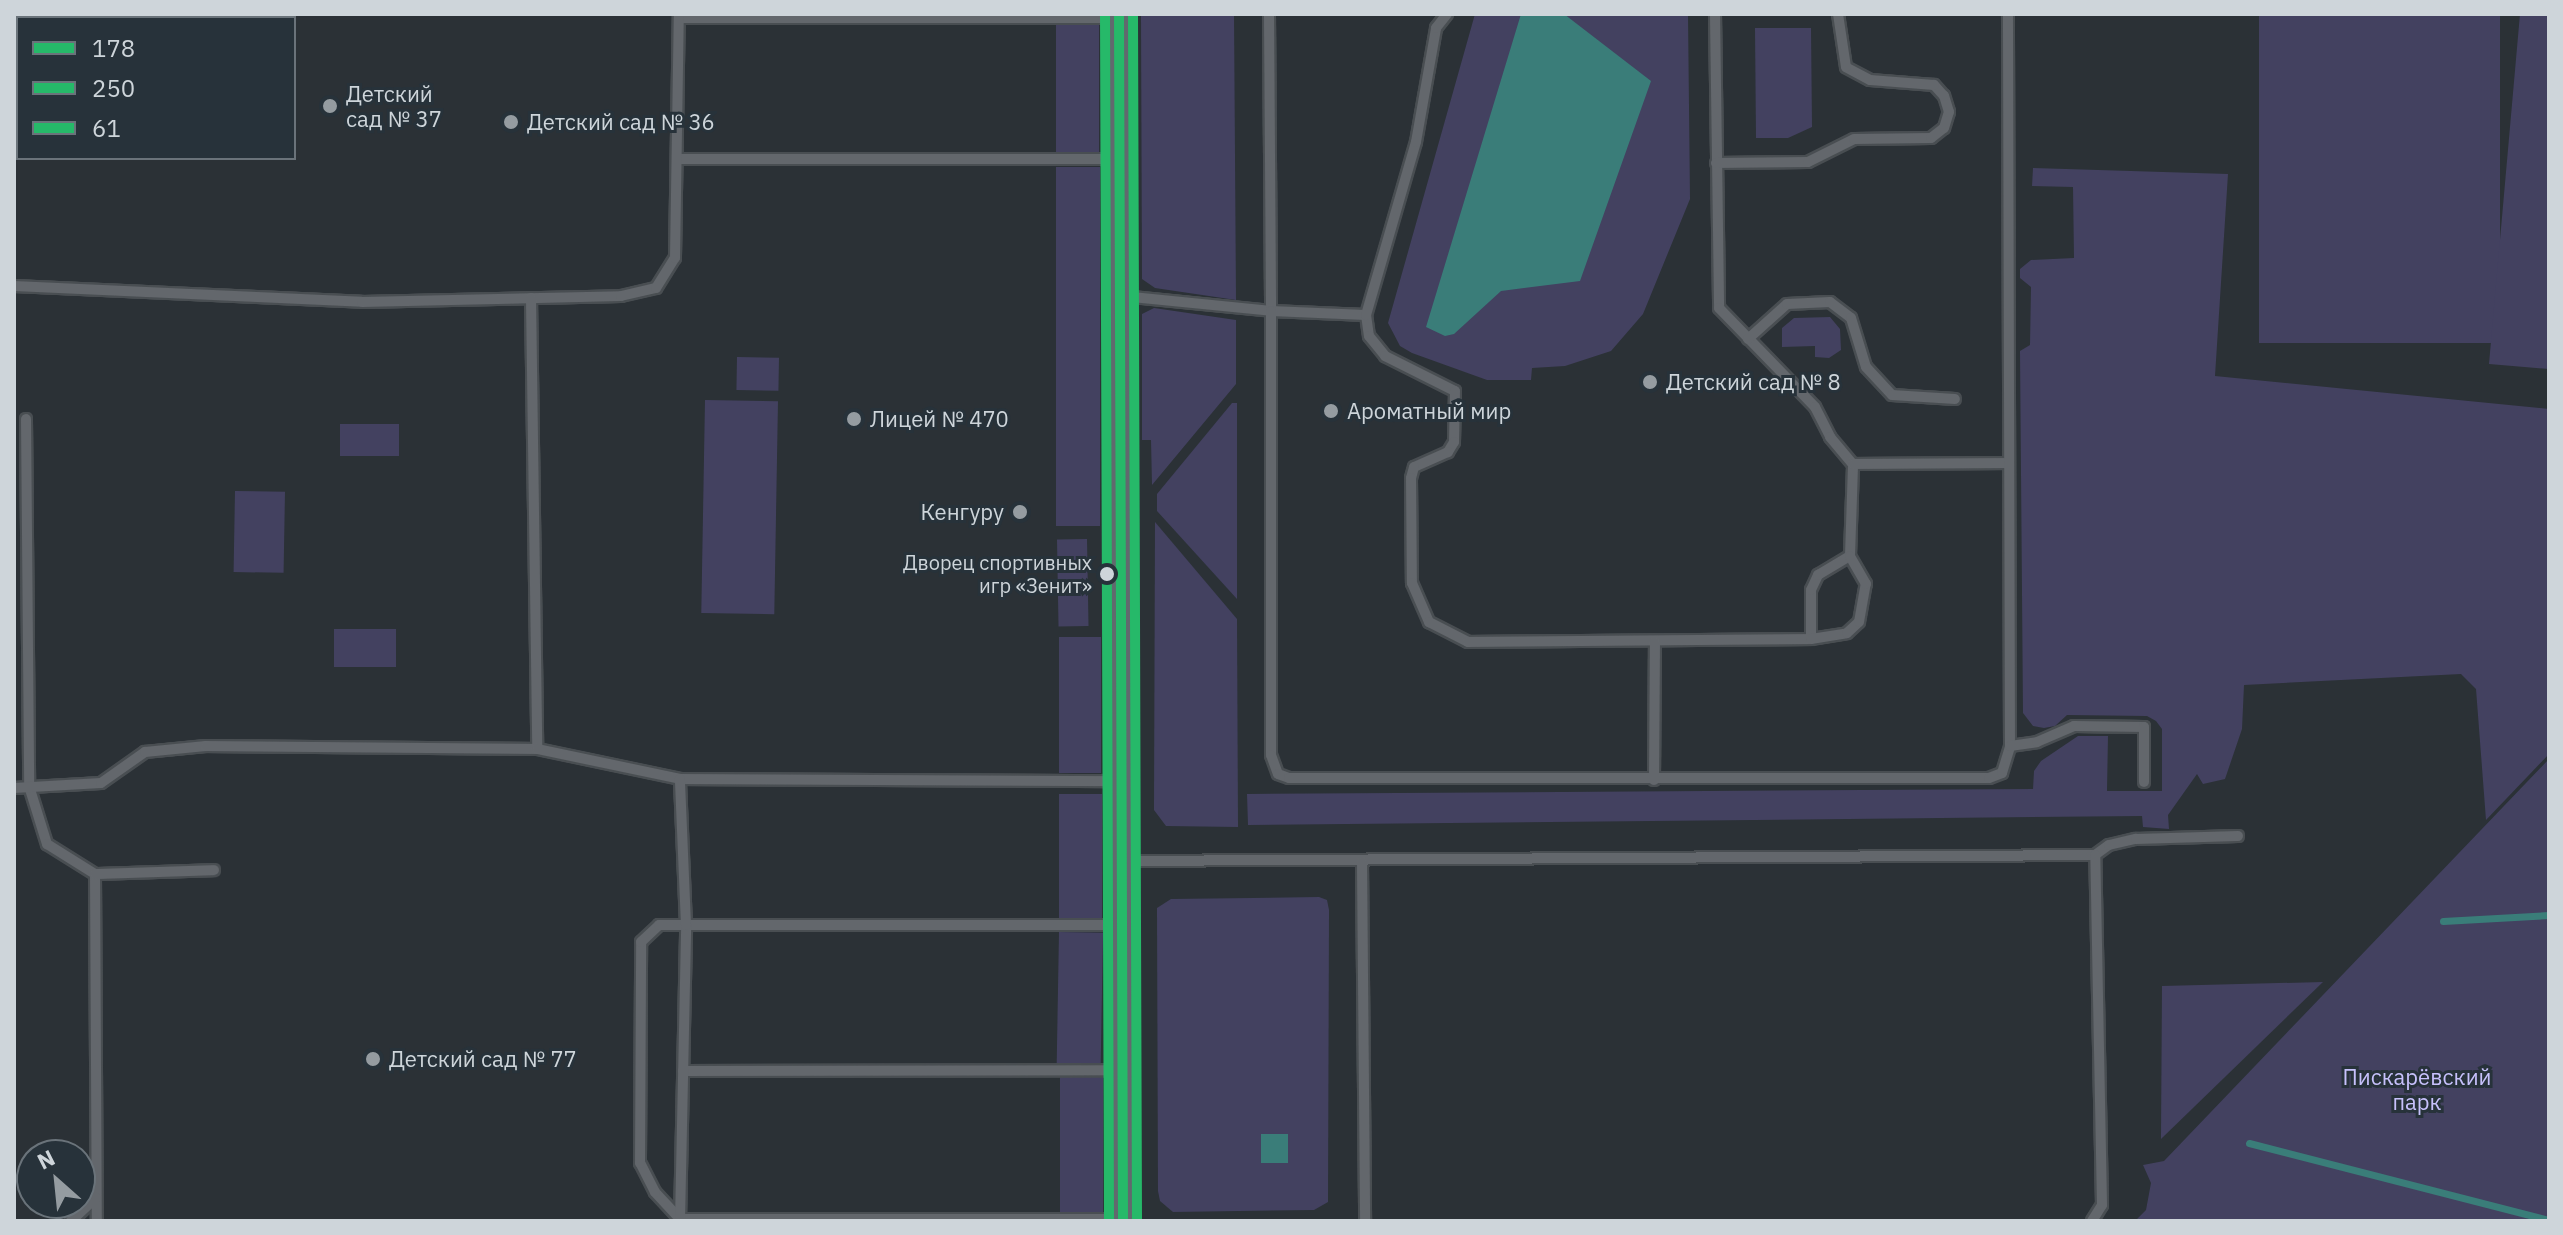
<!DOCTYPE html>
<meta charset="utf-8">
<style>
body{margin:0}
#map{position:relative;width:2563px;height:1235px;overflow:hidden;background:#2b3136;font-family:"IBM Plex Sans",sans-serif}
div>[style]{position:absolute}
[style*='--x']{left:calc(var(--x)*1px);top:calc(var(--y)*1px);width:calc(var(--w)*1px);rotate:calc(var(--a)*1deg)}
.green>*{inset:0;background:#434160;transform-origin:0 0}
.water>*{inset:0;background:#3a7d79;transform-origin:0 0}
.stream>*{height:7px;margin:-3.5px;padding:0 3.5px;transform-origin:3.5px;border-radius:3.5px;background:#3a7d79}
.roads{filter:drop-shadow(2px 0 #494e52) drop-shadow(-2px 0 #494e52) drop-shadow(0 2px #494e52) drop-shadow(0 -2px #494e52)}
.lane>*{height:10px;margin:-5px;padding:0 5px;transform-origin:5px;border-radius:5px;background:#63676c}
.secondary>*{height:30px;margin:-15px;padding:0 15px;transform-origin:15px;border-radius:15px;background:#61696e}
.bus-1>*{height:10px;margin:-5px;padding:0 5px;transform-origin:5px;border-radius:5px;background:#26b969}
.bus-2>*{height:10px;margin:-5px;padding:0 5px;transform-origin:5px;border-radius:5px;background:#26b969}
.bus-3>*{height:10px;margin:-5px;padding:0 5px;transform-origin:5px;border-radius:5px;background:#26b969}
.dots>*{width:22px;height:22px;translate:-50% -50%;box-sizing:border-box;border:4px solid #27323a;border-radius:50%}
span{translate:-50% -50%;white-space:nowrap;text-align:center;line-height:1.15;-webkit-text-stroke:6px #27323a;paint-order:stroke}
.bus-label{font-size:20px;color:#ced5da}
.right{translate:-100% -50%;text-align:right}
.poi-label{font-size:22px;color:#ced5da}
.left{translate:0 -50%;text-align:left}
.park-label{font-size:22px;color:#c7c1fc}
.frame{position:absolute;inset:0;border:16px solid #ced5da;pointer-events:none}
.legend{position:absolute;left:16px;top:16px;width:280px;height:144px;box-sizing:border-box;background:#27323a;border:2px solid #6a737a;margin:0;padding:10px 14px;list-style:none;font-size:24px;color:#ced5da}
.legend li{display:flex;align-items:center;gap:16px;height:40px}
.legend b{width:40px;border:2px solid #6a737a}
.north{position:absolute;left:16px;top:1139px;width:80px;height:80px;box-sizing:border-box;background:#27323a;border:2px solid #6a737a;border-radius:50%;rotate:333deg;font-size:22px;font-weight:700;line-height:32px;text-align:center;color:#ced5da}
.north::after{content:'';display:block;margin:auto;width:28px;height:36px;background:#959ca1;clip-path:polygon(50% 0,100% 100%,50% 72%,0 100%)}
</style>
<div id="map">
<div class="green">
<div style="clip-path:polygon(1141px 14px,1234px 14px,1236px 300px,1155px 288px,1142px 279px)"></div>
<div style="clip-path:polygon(1475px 14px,1688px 14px,1690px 199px,1643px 314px,1611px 351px,1565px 366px,1532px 368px,1531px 380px,1487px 380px,1412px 353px,1400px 346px,1388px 323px)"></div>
<div style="left:2259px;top:14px;width:241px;height:329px"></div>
<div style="clip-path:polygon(2520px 14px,2549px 15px,2549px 369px,2489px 364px)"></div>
<div style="left:1099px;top:24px;width:128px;height:43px;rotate:90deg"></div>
<div style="clip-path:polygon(1755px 28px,1811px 28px,1812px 127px,1788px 138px,1756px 138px)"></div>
<div style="left:1056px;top:167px;width:44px;height:359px"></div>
<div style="clip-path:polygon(2033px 168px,2228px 174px,2215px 376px,2549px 409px,2549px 754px,2486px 820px,2476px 689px,2461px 674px,2244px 685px,2242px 729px,2225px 779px,2203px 784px,2197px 774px,2168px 815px,2169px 829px,2143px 827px,2142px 816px,1248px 825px,1247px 794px,2033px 789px,2034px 771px,2041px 761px,2078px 736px,2108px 736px,2107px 791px,2162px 791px,2162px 729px,2156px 721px,2147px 716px,2067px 715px,2055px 726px,2044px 728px,2033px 726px,2023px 713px,2020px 351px,2030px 345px,2031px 287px,2020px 278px,2020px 269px,2031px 260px,2074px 258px,2073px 187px,2032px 186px)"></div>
<div style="clip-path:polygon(1154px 308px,1236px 320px,1236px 384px,1152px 485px,1151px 440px,1142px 440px,1142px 314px)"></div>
<div style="clip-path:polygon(1830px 317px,1840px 329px,1841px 350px,1829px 358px,1815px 357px,1815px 346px,1782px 347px,1782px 328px,1794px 318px)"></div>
<div style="left:737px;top:357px;width:42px;height:33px;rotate:1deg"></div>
<div style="left:705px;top:400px;width:73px;height:213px;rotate:1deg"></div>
<div style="clip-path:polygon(1232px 403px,1237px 403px,1237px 599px,1157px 511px,1157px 494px)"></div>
<div style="left:340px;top:424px;width:59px;height:32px"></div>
<div style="left:235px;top:491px;width:50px;height:81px;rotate:1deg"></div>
<div style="clip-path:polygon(1155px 522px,1237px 619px,1238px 827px,1166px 826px,1154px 810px)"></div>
<div style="left:1087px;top:539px;width:87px;height:30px;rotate:89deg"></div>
<div style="left:334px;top:629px;width:62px;height:38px"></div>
<div style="left:1101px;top:637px;width:136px;height:42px;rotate:90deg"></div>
<div style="clip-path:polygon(2549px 759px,2549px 1221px,2135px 1221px,2146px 1210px,2151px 1183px,2143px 1165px,2164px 1161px)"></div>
<div style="left:1059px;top:794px;width:43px;height:124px"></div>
<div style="clip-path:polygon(1319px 897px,1327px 900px,1329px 910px,1328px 1202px,1314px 1210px,1173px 1212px,1160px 1201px,1158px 1191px,1157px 908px,1171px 899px)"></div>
<div style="left:1059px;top:932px;width:44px;height:132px;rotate:1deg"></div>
<div style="clip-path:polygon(2323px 982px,2161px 1139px,2162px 986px)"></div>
<div style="left:1103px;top:1076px;width:136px;height:43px;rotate:90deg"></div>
</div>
<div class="water">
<div style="clip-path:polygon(1521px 14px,1564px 14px,1651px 81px,1580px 281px,1501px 291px,1454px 334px,1445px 336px,1426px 327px)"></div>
<div style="left:1261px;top:1134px;width:27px;height:29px"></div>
</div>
<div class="stream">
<div style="--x:2443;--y:921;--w:106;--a:-3.2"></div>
<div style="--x:2249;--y:1143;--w:310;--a:14.4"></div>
</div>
<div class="roads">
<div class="lane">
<div style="--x:1269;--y:14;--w:297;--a:89.6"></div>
<div style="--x:1271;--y:311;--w:95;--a:2.4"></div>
<div style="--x:1366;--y:315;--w:21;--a:82"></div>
<div style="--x:1369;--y:336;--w:26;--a:51"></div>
<div style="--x:1385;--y:356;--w:78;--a:26.6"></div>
<div style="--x:1455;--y:391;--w:51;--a:91.1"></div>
<div style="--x:1454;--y:442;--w:12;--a:121"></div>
<div style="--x:1448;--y:452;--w:37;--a:156"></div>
<div style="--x:1414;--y:467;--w:11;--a:105"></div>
<div style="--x:1411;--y:478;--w:105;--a:89.5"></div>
<div style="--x:1412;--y:583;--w:43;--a:66.4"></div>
<div style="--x:1429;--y:622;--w:44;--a:27.1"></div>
<div style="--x:1468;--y:642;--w:343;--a:-0.5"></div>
<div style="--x:1811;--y:639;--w:49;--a:-90"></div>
<div style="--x:1811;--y:590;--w:17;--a:-65"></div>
<div style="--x:1818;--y:575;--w:37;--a:-31"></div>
<div style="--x:1850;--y:556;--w:92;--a:-88.1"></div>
<div style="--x:1715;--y:14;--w:294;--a:89.2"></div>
<div style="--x:1719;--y:308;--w:138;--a:45.9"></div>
<div style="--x:1815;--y:407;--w:34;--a:63"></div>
<div style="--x:1830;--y:437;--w:35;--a:50"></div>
<div style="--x:1853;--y:464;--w:155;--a:-0.4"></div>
<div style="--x:679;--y:18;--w:438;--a:0"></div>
<div style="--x:679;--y:159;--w:438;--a:0"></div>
<div style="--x:1716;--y:163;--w:92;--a:-0.6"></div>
<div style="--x:1808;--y:162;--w:51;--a:-26.6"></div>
<div style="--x:1854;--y:139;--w:77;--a:-0.7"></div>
<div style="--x:1931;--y:138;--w:16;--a:-38"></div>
<div style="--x:1944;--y:128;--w:17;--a:-73"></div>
<div style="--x:1949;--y:112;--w:17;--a:-107"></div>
<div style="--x:1944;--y:96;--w:15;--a:-132"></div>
<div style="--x:1934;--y:85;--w:64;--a:-175.5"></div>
<div style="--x:1870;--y:80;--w:27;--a:-152"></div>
<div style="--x:1846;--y:67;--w:54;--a:-98.6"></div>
<div style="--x:14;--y:286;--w:348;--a:2.6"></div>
<div style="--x:362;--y:302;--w:259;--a:-1.3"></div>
<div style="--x:621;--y:296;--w:36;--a:-13"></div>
<div style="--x:656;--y:288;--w:36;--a:-58"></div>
<div style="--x:675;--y:258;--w:244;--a:-89.1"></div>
<div style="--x:1122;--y:296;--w:150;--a:5.7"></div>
<div style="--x:1271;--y:311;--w:444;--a:90"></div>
<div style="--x:1271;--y:755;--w:20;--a:70"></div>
<div style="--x:1278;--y:774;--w:12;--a:20"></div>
<div style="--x:1289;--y:778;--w:700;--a:0"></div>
<div style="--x:1989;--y:778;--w:14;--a:-21"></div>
<div style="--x:2002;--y:773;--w:28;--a:-73"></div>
<div style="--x:2010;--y:746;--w:732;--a:-90.16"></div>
<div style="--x:531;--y:298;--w:451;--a:89.2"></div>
<div style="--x:1366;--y:315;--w:180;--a:-73.9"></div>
<div style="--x:1416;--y:142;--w:116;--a:-80"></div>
<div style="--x:1436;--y:28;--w:18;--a:-52"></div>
<div style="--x:1748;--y:339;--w:52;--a:-41.9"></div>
<div style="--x:1787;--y:304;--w:43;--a:-2.7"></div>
<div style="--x:1830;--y:302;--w:26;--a:37"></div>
<div style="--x:1851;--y:318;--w:51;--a:73"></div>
<div style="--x:1866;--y:367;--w:38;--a:47"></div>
<div style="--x:1892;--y:395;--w:63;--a:3.6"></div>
<div style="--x:26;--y:419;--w:367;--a:89.5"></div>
<div style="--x:29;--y:786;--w:61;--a:72.8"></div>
<div style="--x:47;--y:844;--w:57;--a:32"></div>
<div style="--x:95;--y:874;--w:347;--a:89.7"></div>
<div style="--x:1811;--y:639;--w:36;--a:-9"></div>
<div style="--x:1847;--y:633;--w:16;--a:-43"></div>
<div style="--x:1859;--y:622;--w:39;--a:-80"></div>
<div style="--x:1866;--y:584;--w:32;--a:-120"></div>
<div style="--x:2010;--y:746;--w:27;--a:-8"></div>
<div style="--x:2037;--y:742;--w:40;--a:-23.4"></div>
<div style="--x:2074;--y:726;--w:70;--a:0.8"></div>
<div style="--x:2144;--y:727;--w:55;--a:90"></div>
<div style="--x:1654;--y:780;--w:138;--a:-89.6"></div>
<div style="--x:14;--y:788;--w:87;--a:-3.3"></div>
<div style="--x:101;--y:783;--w:54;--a:-35.2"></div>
<div style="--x:145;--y:752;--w:61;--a:-5.6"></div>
<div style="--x:206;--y:746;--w:331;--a:0.5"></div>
<div style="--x:537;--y:749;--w:146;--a:11.8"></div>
<div style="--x:680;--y:779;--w:440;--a:0.3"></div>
<div style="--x:1124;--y:861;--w:971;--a:-0.35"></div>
<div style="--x:2095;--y:855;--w:17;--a:-36"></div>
<div style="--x:2109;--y:845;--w:28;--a:-13"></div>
<div style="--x:2136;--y:839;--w:102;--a:-1.7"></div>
<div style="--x:1362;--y:862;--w:359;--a:89.5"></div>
<div style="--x:95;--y:874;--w:119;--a:-1.9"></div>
<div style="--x:683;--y:1071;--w:438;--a:-0.1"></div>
<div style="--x:1118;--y:1219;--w:438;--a:180"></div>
<div style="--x:680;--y:1219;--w:37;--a:-133"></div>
<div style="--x:655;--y:1192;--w:33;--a:-117"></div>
<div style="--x:640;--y:1163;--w:221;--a:-89.7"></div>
<div style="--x:641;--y:942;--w:25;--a:-43"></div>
<div style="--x:659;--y:925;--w:461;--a:0"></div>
<div style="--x:71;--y:1221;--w:34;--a:-43"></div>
<div style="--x:680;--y:1221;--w:296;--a:-88.8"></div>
<div style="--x:686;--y:925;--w:146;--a:-92.4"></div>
<div style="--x:2092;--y:1221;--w:19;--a:-58"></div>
<div style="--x:2102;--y:1205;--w:350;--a:-91.1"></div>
</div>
<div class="secondary">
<div style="--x:1119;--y:14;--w:1207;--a:89.81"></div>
</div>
</div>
<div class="bus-1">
<div style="--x:1119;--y:14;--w:1207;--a:89.81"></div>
</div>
<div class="bus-2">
<div style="--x:1105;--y:14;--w:1207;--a:89.81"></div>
</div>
<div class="bus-3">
<div style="--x:1133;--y:14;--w:1207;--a:89.81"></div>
</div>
<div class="dots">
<div style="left:330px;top:106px;background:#959ca1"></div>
<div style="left:511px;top:122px;background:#959ca1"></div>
<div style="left:1650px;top:382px;background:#959ca1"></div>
<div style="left:1331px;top:411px;background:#959ca1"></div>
<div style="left:854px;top:419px;background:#959ca1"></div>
<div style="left:1020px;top:512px;background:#959ca1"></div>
<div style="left:1107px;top:574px;background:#ced5da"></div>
<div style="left:373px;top:1059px;background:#959ca1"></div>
</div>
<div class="bus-label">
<span class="right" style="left:1092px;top:574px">Дворец спортивных<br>игр «Зенит»</span>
</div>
<div class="poi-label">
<span class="left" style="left:346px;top:106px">Детский<br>сад № 37</span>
<span class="left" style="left:527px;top:122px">Детский сад № 36</span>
<span class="left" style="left:1666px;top:382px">Детский сад № 8</span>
<span class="left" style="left:1347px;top:411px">Ароматный мир</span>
<span class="left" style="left:870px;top:419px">Лицей № 470</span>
<span class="right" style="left:1004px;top:512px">Кенгуру</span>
<span class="left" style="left:389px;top:1059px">Детский сад № 77</span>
</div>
<div class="park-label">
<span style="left:2417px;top:1089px">Пискарёвский<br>парк</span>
</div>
<div class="frame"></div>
<ul class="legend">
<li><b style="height:10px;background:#26b969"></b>178</li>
<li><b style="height:10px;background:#26b969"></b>250</li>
<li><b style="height:10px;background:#26b969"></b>61</li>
</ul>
<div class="north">N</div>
</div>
